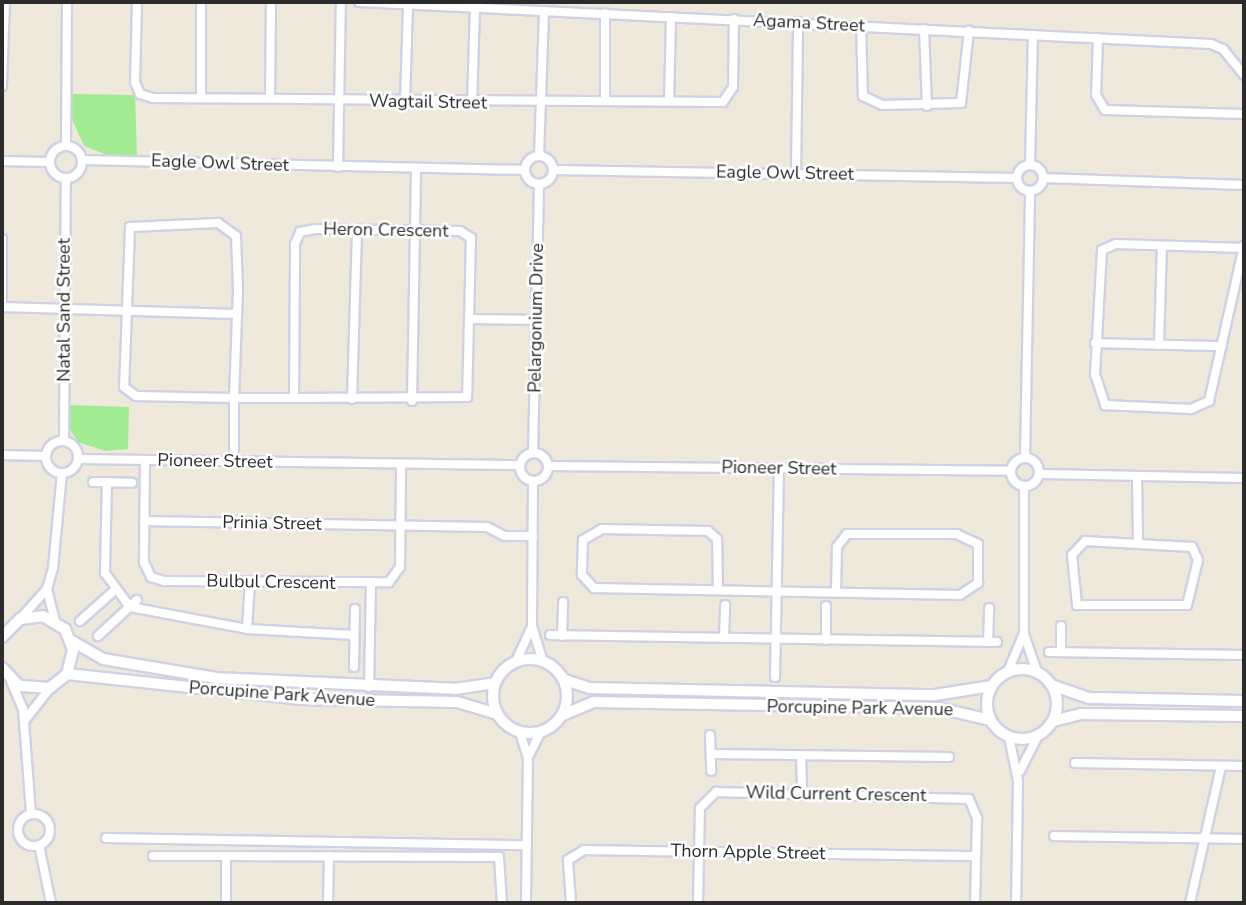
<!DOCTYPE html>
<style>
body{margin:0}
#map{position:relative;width:1246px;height:905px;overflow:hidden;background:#eee9db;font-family:"Nunito Sans",sans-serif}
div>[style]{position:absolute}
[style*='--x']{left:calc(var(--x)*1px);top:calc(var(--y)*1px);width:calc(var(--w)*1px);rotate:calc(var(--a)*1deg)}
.green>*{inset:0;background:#a2eb92}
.roads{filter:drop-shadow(2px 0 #d0d1e5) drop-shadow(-2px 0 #d0d1e5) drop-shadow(0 2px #d0d1e5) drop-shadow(0 -2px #d0d1e5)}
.minor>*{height:8px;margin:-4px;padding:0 4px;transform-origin:4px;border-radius:4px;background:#fff}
.minor>.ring{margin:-4px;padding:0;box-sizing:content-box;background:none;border:8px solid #fff;border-radius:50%}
.tertiary>*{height:10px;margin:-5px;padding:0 5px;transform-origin:5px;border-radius:5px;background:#fff}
.tertiary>.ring{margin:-5px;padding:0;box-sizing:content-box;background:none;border:10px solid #fff;border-radius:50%}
span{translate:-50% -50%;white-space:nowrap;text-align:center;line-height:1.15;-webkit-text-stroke:5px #fff;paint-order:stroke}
.street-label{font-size:18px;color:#2b2b2b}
.frame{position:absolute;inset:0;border:4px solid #2b2b2b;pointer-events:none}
</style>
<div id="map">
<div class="green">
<div style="clip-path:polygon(71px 94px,135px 95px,137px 156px,112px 157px,84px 146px,70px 115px)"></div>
<div style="clip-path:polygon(69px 405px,129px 407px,128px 449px,105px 451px,78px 442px,69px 428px)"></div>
</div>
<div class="roads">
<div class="minor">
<div style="--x:137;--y:2;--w:80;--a:91.4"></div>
<div style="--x:135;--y:82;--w:13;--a:67"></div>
<div style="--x:140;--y:94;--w:14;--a:17"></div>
<div style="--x:153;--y:98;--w:570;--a:0.4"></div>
<div style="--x:723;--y:102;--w:18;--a:-56"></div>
<div style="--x:733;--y:87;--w:68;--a:-89.2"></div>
<div style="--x:201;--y:2;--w:96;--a:90"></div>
<div style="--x:359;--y:2;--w:853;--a:2.82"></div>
<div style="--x:1211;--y:44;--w:13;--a:23"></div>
<div style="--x:1223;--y:49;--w:33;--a:51"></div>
<div style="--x:861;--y:26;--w:70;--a:88.4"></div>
<div style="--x:863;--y:96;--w:21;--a:25"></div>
<div style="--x:882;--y:105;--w:79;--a:-1.5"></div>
<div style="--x:961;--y:103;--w:73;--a:-83.7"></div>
<div style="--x:924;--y:29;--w:77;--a:87.8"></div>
<div style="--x:1098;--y:38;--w:57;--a:92"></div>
<div style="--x:1096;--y:95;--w:17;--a:59"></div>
<div style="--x:1105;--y:110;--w:139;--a:1.6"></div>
<div style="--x:2;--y:86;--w:84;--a:-88"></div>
<div style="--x:270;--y:99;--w:97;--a:-89.4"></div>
<div style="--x:605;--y:101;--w:88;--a:-90"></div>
<div style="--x:669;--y:101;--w:84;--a:-88.6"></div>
<div style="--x:405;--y:102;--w:98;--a:-88.2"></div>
<div style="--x:472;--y:103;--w:96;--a:-88.2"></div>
<div class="ring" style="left:50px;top:146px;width:24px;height:24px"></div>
<div style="--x:66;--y:146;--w:144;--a:-89.6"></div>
<div class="ring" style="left:525px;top:156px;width:20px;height:20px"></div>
<div style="--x:539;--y:156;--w:145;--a:-88"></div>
<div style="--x:83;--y:160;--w:442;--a:1.3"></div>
<div style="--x:2;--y:161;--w:48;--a:1.2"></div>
<div style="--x:1030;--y:165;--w:130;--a:-88.7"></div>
<div class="ring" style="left:1017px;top:165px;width:18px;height:18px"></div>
<div style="--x:338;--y:167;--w:165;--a:-89"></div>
<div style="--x:554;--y:170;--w:463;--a:1"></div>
<div style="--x:796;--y:173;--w:151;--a:-89.2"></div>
<div style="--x:1043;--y:178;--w:201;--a:2"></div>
<div style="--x:316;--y:229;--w:144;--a:0.8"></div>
<div style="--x:460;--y:231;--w:13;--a:32"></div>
<div style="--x:471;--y:238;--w:159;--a:91.4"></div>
<div style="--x:467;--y:397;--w:173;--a:179.7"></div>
<div style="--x:294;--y:398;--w:154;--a:-89.6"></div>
<div style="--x:295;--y:244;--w:13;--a:-67"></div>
<div style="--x:300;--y:232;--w:16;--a:-11"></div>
<div style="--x:2;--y:239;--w:69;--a:90"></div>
<div style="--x:1244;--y:248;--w:128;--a:-178.2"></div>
<div style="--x:1116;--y:244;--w:15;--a:157"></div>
<div style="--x:1102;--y:250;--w:124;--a:93.2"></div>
<div style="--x:1095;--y:374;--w:33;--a:72"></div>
<div style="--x:1105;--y:405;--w:86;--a:2.7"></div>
<div style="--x:1191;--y:409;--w:20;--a:-24"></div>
<div style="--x:1209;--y:401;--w:159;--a:-77.3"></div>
<div style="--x:2;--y:307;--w:235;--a:1.7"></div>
<div style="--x:471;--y:319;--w:65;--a:0.9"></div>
<div style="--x:1095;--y:343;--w:127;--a:1.4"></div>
<div style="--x:1159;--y:345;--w:99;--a:-88.3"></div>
<div style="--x:352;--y:399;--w:170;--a:-88.3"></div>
<div style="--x:412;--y:401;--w:233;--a:-89"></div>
<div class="ring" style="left:46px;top:441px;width:24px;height:24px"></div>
<div style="--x:64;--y:441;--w:262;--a:-89.6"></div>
<div style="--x:533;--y:452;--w:267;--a:-88.7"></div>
<div class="ring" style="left:520px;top:453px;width:20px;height:20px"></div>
<div style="--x:2;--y:455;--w:43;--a:1.3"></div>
<div style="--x:1025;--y:457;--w:265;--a:-88.9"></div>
<div class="ring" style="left:1011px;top:458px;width:20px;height:20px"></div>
<div style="--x:78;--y:459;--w:442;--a:0.8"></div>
<div style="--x:145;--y:460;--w:102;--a:90.6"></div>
<div style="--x:144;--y:562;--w:17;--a:65"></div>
<div style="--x:151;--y:577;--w:14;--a:17"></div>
<div style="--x:164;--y:581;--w:225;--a:0.3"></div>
<div style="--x:389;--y:582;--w:19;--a:-54"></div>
<div style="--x:400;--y:567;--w:103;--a:-89.4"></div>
<div style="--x:234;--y:461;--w:63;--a:-90"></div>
<div style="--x:234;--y:398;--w:109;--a:-87.9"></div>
<div style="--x:238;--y:289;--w:53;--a:-92.2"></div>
<div style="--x:236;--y:236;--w:22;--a:-144"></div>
<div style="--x:218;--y:223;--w:88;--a:177.4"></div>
<div style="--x:130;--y:227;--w:160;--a:92.1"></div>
<div style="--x:124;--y:387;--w:15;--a:37"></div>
<div style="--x:136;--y:396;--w:98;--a:1.2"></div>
<div style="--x:234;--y:398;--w:60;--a:0"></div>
<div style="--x:549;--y:466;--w:461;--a:0.6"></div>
<div style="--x:1039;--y:474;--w:205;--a:1.1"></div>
<div style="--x:1137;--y:476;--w:66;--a:89.1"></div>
<div style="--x:533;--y:481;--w:145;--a:90.4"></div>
<div style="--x:532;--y:626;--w:37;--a:73"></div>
<div style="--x:93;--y:482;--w:39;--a:1"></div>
<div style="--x:107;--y:482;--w:91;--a:91.3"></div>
<div style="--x:105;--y:573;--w:42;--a:53.7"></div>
<div style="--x:130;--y:607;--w:119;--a:10.6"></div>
<div style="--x:247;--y:629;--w:107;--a:3.2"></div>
<div style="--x:1024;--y:487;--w:147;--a:90"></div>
<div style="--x:1024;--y:634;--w:40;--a:71.1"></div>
<div style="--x:144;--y:521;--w:343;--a:1"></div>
<div style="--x:487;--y:527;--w:20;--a:27"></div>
<div style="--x:505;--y:536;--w:28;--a:0"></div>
<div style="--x:1085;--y:541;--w:107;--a:3.2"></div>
<div style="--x:1192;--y:547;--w:14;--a:65"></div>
<div style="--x:1198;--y:560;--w:46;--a:103.7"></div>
<div style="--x:1187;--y:605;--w:110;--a:180"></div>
<div style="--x:1077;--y:605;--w:50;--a:-95.7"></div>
<div style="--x:1072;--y:555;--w:19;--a:-47"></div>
<div style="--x:47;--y:589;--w:33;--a:76"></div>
<div style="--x:718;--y:589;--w:50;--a:-91.1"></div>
<div style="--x:717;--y:539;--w:12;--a:-138"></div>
<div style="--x:708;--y:531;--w:106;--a:-178.9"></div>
<div style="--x:602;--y:529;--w:22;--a:150"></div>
<div style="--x:583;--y:540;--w:35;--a:92"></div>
<div style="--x:582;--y:575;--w:18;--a:47"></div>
<div style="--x:594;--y:588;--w:366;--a:1.1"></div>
<div style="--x:960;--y:595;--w:22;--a:-34"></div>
<div style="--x:978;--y:583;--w:39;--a:-90"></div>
<div style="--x:978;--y:544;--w:23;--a:-155"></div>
<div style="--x:957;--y:534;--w:110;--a:180"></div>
<div style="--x:847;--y:534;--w:16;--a:128"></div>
<div style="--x:837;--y:547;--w:43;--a:91.3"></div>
<div style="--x:20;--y:619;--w:40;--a:-48"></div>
<div style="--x:47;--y:589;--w:22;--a:-74"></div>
<div style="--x:53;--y:568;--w:95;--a:-84.6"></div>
<div style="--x:80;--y:621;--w:47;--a:-41.5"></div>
<div style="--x:1061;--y:626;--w:26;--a:90"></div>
<div style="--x:247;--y:629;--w:48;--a:-86.4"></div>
<div style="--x:550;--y:635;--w:447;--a:0.9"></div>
<div style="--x:98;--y:636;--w:53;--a:-42.7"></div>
<div style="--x:562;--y:636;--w:34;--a:-88"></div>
<div style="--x:724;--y:638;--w:33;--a:-88"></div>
<div style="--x:826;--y:640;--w:34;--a:-90"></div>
<div style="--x:988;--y:642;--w:34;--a:-88"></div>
<div style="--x:1049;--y:652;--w:195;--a:0.9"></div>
<div style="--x:516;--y:661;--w:38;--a:-65"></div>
<div style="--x:354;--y:667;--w:58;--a:-89"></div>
<div style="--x:1008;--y:671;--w:39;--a:-67"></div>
<div style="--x:775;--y:677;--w:209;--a:-88.9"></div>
<div style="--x:11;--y:681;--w:30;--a:67"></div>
<div style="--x:23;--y:709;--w:105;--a:85.6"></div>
<div style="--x:369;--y:687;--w:104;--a:-88.9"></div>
<div style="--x:25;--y:720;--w:41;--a:-52"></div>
<div style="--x:520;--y:733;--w:25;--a:72"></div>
<div style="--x:528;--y:757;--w:146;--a:90.8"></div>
<div style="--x:710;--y:735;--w:36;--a:88"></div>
<div style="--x:1009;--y:737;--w:45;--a:78.4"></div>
<div style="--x:1018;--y:781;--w:122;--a:90.9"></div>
<div style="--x:711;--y:754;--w:238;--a:0.7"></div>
<div style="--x:528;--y:757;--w:27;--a:-63"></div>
<div style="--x:801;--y:757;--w:36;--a:88"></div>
<div style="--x:1075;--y:763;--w:169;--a:1"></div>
<div style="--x:1020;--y:771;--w:39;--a:-63"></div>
<div class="ring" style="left:18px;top:814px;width:24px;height:24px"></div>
<div style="--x:1054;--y:836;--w:190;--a:0.9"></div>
<div style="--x:106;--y:838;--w:421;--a:1"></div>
<div style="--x:39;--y:845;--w:59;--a:78.3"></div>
<div style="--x:153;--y:856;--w:73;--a:0"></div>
<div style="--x:226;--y:856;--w:47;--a:90"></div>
<div style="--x:226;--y:856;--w:273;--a:0.2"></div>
<div style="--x:499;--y:857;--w:46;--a:86.3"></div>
<div style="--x:328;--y:903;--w:47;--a:-88.8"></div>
<div style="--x:571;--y:903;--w:43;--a:-94"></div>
<div style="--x:568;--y:860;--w:19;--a:-32"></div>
<div style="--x:584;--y:850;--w:392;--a:0.9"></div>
<div style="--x:698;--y:903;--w:95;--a:-88.8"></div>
<div style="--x:700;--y:808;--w:23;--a:-45"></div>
<div style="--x:716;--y:792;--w:253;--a:1.6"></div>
<div style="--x:969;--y:799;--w:21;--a:67"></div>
<div style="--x:977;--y:818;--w:85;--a:91.3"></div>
<div style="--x:1190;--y:903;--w:140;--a:-77.2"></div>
</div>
<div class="tertiary">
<div style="--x:2;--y:637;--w:25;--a:-45"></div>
<div style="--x:20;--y:619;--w:23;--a:-7"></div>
<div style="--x:43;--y:616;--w:26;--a:31"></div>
<div style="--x:65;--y:629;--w:22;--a:69"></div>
<div style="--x:73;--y:650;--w:25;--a:104"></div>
<div style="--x:67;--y:674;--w:22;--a:141"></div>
<div style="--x:50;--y:688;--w:31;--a:-176"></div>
<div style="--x:19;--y:686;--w:25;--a:-133"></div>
<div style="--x:72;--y:641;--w:36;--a:30"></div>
<div style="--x:103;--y:659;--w:115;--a:9.5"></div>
<div style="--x:216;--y:678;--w:239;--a:2.6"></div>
<div style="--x:455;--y:689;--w:40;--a:-8.5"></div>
<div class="ring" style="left:493px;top:659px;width:64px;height:64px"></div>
<div class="ring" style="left:987px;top:669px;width:60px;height:60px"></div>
<div style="--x:67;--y:674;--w:234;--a:6.1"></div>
<div style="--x:300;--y:699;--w:157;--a:1.1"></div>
<div style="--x:457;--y:702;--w:42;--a:16.7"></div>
<div style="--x:565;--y:680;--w:26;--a:18"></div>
<div style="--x:590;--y:688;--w:345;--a:1.2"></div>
<div style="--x:935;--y:695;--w:57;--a:-9.1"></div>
<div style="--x:1054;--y:686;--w:37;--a:19"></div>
<div style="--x:1089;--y:698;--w:155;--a:1.1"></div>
<div style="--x:563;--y:715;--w:34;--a:-23"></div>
<div style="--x:594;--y:702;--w:345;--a:1"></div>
<div style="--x:939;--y:708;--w:52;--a:13.2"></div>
<div style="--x:1053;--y:721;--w:29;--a:-14"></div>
<div style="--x:1081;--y:714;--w:163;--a:0.7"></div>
</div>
</div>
<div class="street-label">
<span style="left:809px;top:23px;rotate:3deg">Agama Street</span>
<span style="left:428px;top:102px;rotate:1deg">Wagtail Street</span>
<span style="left:220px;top:163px;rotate:2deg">Eagle Owl Street</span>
<span style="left:785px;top:173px;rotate:1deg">Eagle Owl Street</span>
<span style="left:386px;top:230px;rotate:1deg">Heron Crescent</span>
<span style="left:64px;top:310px;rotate:-90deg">Natal Sand Street</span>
<span style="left:536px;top:318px;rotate:-89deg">Pelargonium Drive</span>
<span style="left:215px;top:461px;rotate:1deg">Pioneer Street</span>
<span style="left:779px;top:468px;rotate:1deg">Pioneer Street</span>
<span style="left:272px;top:523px;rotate:1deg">Prinia Street</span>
<span style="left:271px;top:582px;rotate:1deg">Bulbul Crescent</span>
<span style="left:282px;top:694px;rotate:4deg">Porcupine Park Avenue</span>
<span style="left:860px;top:708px;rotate:1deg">Porcupine Park Avenue</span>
<span style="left:836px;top:794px;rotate:1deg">Wild Current Crescent</span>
<span style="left:748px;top:852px;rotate:1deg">Thorn Apple Street</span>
</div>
<div class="frame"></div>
</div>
